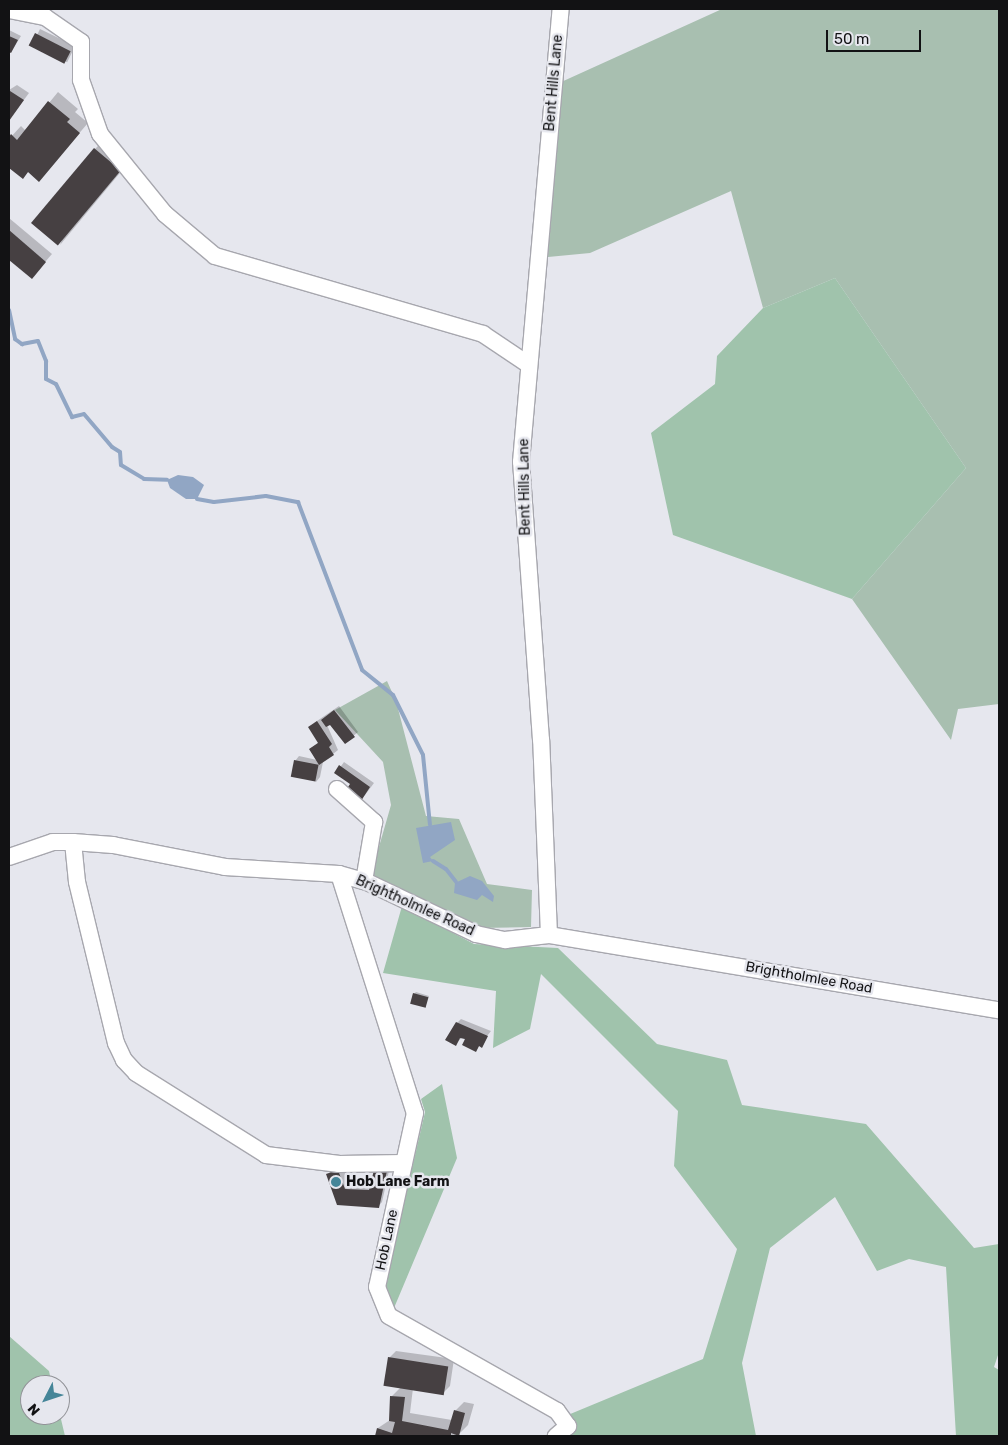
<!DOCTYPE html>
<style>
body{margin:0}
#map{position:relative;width:1008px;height:1445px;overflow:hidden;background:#e6e7ee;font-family:Rubik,sans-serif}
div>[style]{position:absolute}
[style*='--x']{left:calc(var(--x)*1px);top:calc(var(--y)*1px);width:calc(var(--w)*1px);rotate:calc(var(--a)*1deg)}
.green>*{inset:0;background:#a8bfb0}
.forest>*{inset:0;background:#a0c3ac}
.water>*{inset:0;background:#91a6c4}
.shadow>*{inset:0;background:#0003;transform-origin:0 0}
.stream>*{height:4px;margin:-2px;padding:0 2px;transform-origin:2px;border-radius:2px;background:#91a6c4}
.building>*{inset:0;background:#464042;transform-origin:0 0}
.roads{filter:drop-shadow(1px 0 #a7a7ae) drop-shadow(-1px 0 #a7a7ae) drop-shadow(0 1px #a7a7ae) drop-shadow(0 -1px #a7a7ae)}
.minor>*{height:16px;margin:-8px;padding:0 8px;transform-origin:8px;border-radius:8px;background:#fff}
.dots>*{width:14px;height:14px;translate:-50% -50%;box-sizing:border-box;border:2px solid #e6e7ee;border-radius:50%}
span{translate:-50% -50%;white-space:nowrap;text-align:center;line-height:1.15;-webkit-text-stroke:5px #e6e7ee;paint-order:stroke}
.street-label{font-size:14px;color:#121214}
.poi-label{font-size:14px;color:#121214;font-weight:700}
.left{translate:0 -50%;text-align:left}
.frame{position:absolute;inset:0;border:10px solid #121214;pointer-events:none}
.north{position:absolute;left:20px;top:1375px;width:50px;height:50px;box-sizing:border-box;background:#e6e7ee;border:1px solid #919297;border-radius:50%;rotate:229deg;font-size:14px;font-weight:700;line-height:20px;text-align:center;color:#121214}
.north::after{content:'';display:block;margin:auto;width:18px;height:22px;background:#458598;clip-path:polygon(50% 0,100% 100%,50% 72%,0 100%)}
.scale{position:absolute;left:826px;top:30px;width:95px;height:22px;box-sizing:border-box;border:2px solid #121214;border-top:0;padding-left:6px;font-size:15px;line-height:18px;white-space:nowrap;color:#121214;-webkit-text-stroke:4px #e6e7ee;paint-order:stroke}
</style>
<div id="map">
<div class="green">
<div style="clip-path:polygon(722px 9px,999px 9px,999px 704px,958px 709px,951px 740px,852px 599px,966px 468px,835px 278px,763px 308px,731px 191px,590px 253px,548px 257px,559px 83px)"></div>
<div style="clip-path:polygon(387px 681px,396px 701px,426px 816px,459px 819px,487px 884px,532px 890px,531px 927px,477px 928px,370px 878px,391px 805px,383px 762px,335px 710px)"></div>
</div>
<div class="forest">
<div style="clip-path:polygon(835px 278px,966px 468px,852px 599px,673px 535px,651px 433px,715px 384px,717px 356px,763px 308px)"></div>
<div style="clip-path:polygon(402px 906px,474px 944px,558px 948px,657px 1044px,727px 1060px,742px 1105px,866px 1124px,974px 1248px,999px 1244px,999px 1352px,994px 1367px,999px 1370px,999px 1436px,956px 1436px,946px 1267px,909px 1259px,877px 1271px,835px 1197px,770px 1248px,742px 1363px,756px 1436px,558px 1436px,563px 1417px,703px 1359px,737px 1249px,674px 1166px,678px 1111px,541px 974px,530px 1029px,493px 1048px,496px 991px,383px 973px)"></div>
<div style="clip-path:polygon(442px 1084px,457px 1158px,394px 1308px,385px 1286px,425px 1112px,421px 1099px)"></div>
<div style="clip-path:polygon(9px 1336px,49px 1371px,52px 1385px,30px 1385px,30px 1415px,60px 1415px,65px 1436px,9px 1436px)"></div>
</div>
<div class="water">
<div style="clip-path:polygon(178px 475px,193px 477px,204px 485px,197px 499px,186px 499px,170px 488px,167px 480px)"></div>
<div style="clip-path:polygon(451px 822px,455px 840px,430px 857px,433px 861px,423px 863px,416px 828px)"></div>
<div style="clip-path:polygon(470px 876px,482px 881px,494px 896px,493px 902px,482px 895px,477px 900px,454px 893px,455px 883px)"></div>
</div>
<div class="shadow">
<div style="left:40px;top:29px;width:39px;height:18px;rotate:26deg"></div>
<div style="clip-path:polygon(9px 30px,21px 36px,11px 52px,9px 51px)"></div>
<div style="clip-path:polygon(17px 85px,29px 93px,9px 120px,9px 90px)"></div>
<div style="clip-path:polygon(58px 92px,78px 109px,75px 112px,88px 123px,39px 180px,29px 171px,23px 177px,9px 166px,9px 139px,21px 126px,26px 131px)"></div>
<div style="clip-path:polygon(104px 140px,129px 162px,60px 245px,95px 149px)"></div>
<div style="clip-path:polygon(9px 218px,52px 254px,32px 277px,9px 258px)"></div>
<div style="clip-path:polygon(339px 706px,358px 732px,345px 743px,330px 723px,327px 725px,338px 750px,323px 762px,320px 777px,316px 782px,295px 761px,299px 756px,317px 760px,310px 749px,319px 742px,314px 723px)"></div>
<div style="clip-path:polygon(344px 762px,374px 783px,359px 803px,352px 784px,336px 773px)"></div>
<div style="clip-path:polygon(416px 992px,429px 996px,425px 1007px,414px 994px)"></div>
<div style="clip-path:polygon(461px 1019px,491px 1031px,476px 1050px,462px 1037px,456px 1044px,457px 1023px)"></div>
<div style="clip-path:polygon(391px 1162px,382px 1202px,378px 1207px,338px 1204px,327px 1175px,332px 1170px,342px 1167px,350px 1185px,371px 1186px)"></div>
<div style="clip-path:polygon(396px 1351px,454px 1359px,450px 1386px,443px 1393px,413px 1388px,410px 1413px,452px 1420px,455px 1411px,464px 1402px,474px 1404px,468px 1425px,457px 1436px,376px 1436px,378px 1428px,390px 1420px,392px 1396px,401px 1387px,389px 1358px)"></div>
</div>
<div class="stream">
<div style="--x:9;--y:310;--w:30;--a:78"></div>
<div style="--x:15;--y:339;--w:9;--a:36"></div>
<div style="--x:22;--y:344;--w:16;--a:-11"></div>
<div style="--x:38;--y:341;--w:22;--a:68"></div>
<div style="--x:46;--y:361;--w:18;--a:90"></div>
<div style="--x:46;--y:379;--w:11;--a:27"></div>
<div style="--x:56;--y:384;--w:37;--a:64"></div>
<div style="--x:72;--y:417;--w:12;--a:-14"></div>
<div style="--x:84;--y:414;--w:43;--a:49.7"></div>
<div style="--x:112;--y:447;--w:9;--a:32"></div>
<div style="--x:120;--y:452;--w:13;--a:86"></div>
<div style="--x:121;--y:465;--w:27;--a:31"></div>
<div style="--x:144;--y:479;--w:23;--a:2"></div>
<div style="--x:197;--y:499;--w:17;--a:10"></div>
<div style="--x:214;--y:502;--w:52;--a:-6.6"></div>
<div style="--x:266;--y:496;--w:33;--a:11"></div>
<div style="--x:298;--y:502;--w:180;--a:69.1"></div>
<div style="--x:362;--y:670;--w:40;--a:39"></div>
<div style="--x:393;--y:695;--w:67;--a:63.4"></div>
<div style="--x:423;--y:755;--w:70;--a:84.3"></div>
<div style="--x:433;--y:861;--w:15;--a:32"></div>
<div style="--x:446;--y:869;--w:16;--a:52"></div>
</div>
<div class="building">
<div style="left:35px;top:33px;width:40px;height:14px;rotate:27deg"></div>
<div style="clip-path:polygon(9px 36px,18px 40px,11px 53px,9px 52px)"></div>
<div style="clip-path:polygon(10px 91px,24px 100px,9px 121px,9px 93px)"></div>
<div style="clip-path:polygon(48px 101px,70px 119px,67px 122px,80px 133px,39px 182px,28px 172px,23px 179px,9px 168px,9px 137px,11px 134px,17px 140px)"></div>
<div style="left:94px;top:148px;width:35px;height:98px;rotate:40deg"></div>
<div style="clip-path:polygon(9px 230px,46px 262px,32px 279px,9px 260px)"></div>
<div style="clip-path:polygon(334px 710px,355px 737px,345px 744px,330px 725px,326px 727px,321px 720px)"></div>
<div style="clip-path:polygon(317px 721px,332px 744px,329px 747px,334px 755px,319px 765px,309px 749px,318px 743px,308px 727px)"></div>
<div style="left:294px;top:760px;width:25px;height:17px;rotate:11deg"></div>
<div style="clip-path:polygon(339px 765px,370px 787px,359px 804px,344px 793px,350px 784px,334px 773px)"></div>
<div style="left:413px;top:993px;width:16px;height:11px;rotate:15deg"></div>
<div style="clip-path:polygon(456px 1022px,488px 1036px,482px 1048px,479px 1046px,476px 1052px,462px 1045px,465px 1039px,460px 1038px,456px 1046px,445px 1040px)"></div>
<div style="clip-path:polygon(375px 1166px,388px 1166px,379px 1208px,337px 1205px,326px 1174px,338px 1170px,345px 1189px,369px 1190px)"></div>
<div style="left:388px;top:1357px;width:61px;height:29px;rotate:9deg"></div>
<div style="clip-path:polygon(390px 1396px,405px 1397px,402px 1421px,448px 1430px,454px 1410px,465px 1413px,459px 1436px,451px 1433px,451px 1436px,375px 1436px,377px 1428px,392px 1433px,395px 1422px,389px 1421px)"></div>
</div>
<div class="roads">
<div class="minor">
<div style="--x:9;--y:10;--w:37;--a:11"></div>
<div style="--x:45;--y:17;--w:44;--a:34.8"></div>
<div style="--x:81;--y:42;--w:38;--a:90"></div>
<div style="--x:81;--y:80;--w:57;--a:70.6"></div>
<div style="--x:100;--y:134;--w:103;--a:50.9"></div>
<div style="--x:165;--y:214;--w:65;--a:40"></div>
<div style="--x:215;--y:256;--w:279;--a:16.2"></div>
<div style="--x:483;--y:334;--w:55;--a:34"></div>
<div style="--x:337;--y:789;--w:50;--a:41.7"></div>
<div style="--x:374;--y:822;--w:60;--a:99.6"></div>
<div style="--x:73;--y:842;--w:40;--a:84.3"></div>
<div style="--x:77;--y:882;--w:166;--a:76.4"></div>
<div style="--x:116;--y:1043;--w:19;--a:65"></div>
<div style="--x:124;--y:1060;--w:18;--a:47"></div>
<div style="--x:136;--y:1073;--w:154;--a:32.2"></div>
<div style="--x:266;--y:1155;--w:74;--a:7"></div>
<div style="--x:339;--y:1164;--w:65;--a:-0.9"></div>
<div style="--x:9;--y:857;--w:46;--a:-18.8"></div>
<div style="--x:53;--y:842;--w:20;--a:0"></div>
<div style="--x:73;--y:842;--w:40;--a:4.3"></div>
<div style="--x:113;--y:845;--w:114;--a:11.1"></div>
<div style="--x:225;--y:867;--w:114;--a:3.5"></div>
<div style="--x:339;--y:874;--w:29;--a:16"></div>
<div style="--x:367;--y:882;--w:121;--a:25.5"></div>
<div style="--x:476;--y:934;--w:30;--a:12"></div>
<div style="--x:505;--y:940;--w:44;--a:-6.5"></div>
<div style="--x:549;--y:935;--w:456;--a:9.5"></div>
<div style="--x:339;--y:874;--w:251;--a:72.4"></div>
<div style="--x:415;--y:1113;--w:178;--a:102.3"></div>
<div style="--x:377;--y:1287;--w:31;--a:68"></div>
<div style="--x:389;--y:1316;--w:193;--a:29.5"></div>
<div style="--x:557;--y:1411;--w:19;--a:54"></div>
<div style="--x:568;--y:1426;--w:16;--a:140"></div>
<div style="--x:549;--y:935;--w:195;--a:-92.3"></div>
<div style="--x:541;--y:740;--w:279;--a:-94.1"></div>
<div style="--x:521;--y:462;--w:455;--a:-85"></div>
</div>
</div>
<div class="dots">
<div style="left:336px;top:1182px;background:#458598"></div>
</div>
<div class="street-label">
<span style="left:554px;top:83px;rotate:-85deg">Bent Hills Lane</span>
<span style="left:525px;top:487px;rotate:-91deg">Bent Hills Lane</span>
<span style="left:415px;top:906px;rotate:24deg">Brightholmlee Road</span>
<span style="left:809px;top:978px;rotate:10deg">Brightholmlee Road</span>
<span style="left:387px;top:1240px;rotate:-78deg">Hob Lane</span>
</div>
<div class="poi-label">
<span class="left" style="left:346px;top:1182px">Hob Lane Farm</span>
</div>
<div class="frame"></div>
<div class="north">N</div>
<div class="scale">50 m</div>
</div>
